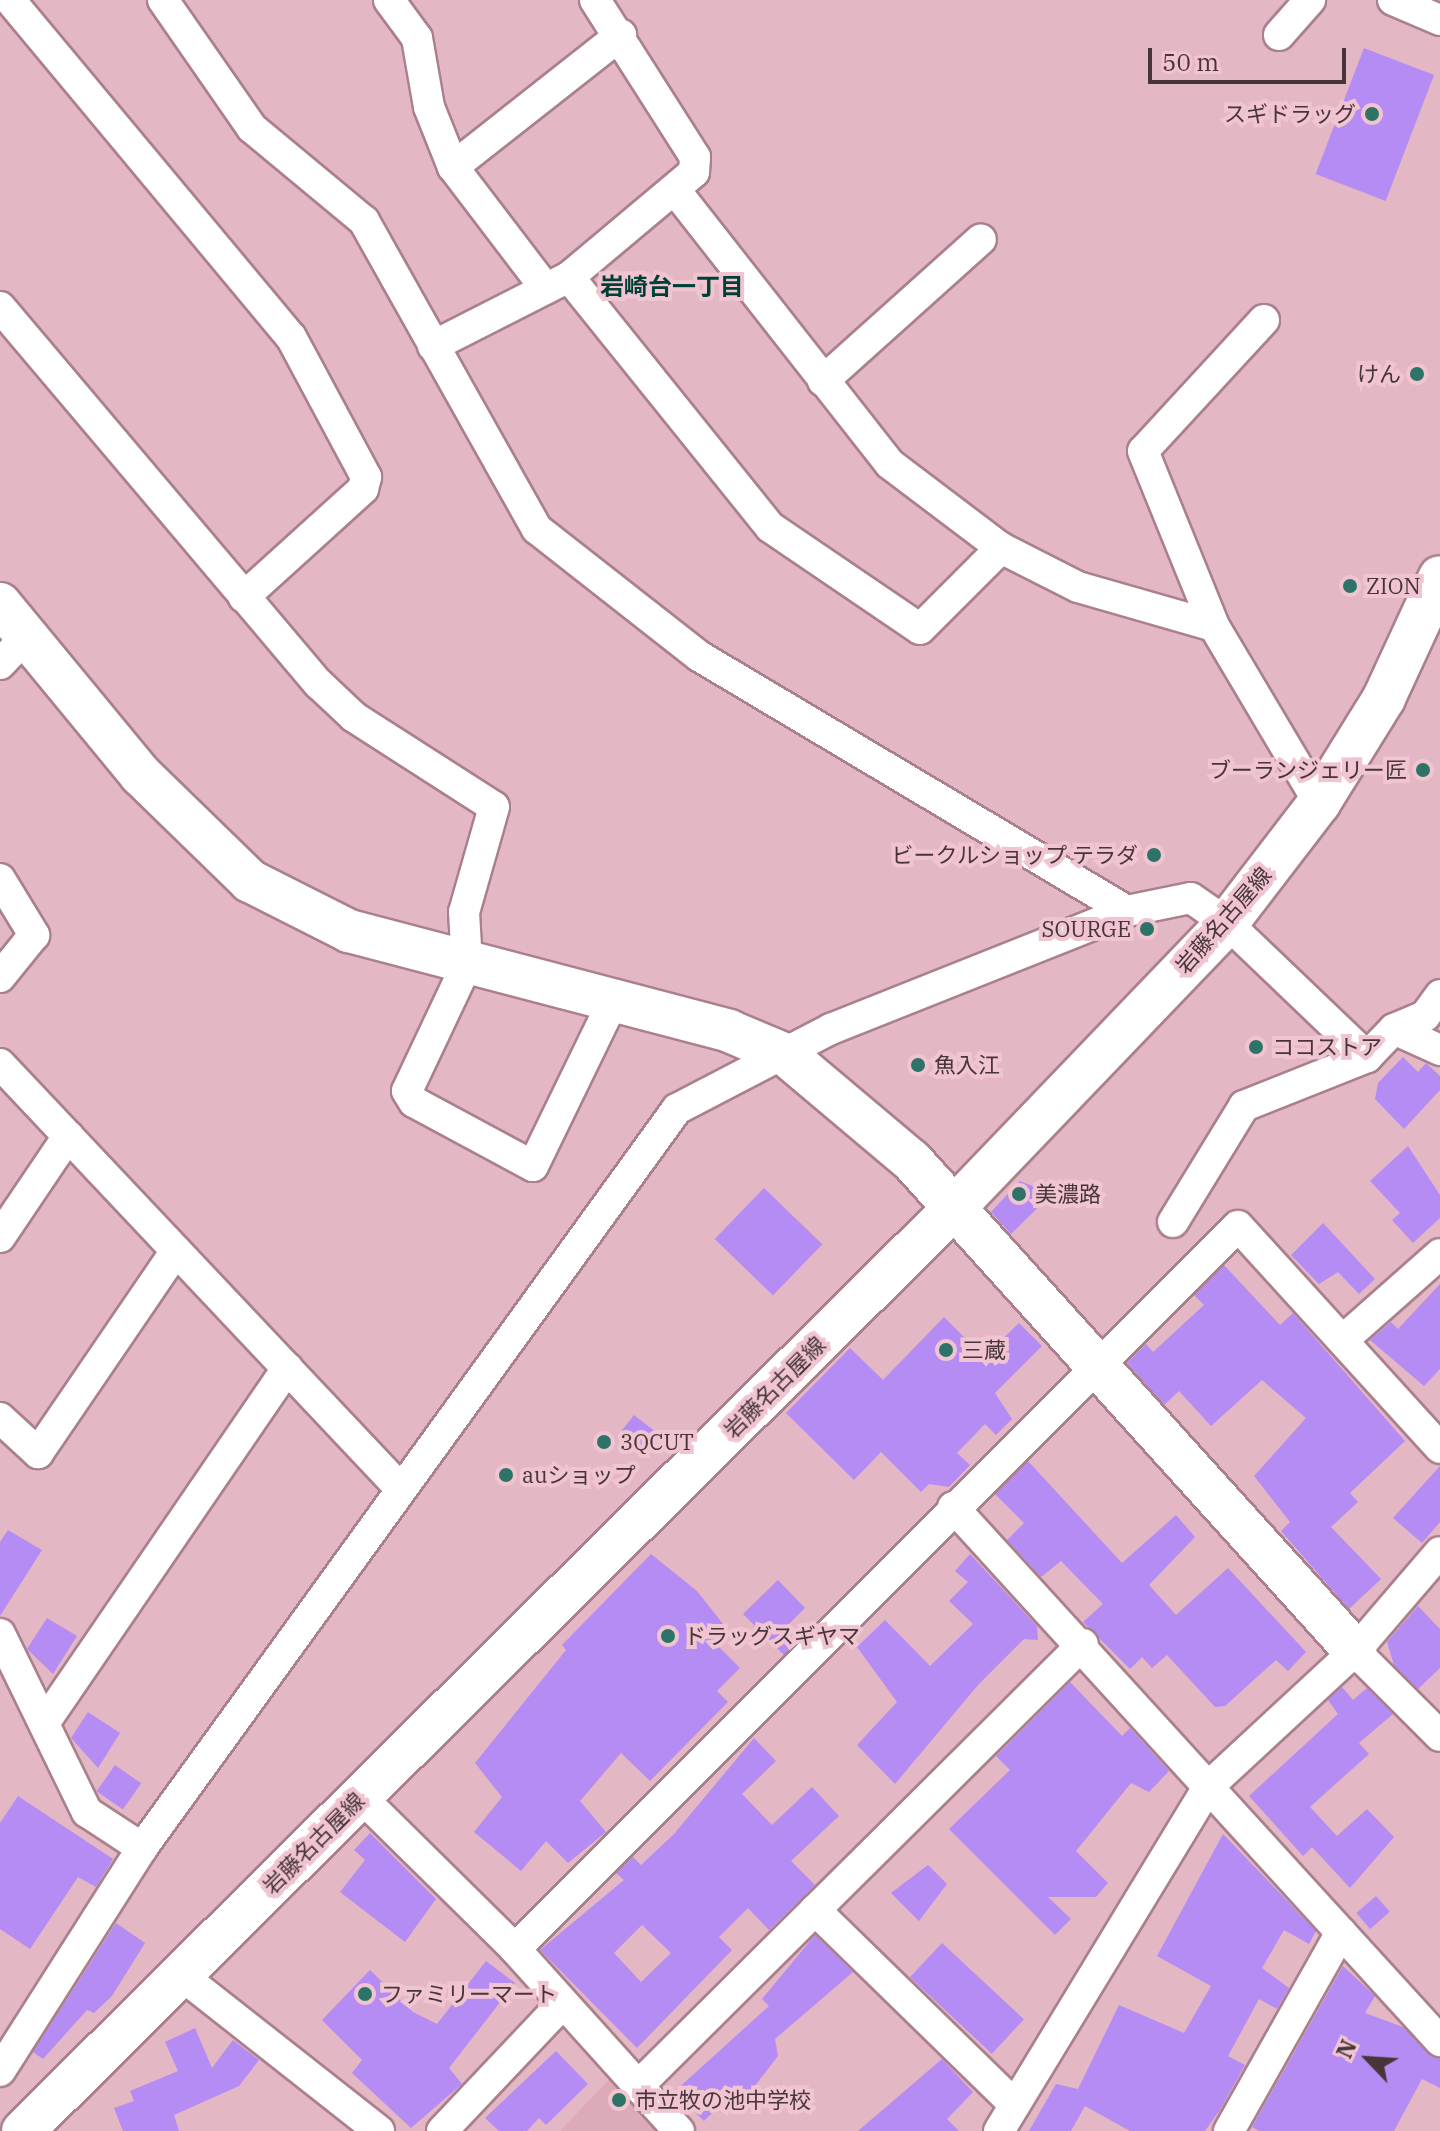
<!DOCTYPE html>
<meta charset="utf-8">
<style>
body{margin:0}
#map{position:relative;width:1440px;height:2131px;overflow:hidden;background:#e3b7c3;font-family:"IBM Plex Serif","Noto Sans JP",serif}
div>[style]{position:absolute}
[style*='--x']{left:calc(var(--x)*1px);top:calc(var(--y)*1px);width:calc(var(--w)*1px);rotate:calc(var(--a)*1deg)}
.built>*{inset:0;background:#ddaab8}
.building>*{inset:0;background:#b48cf3;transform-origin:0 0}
.roads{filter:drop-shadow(2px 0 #aa808c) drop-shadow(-2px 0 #aa808c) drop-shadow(0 2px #aa808c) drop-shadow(0 -2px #aa808c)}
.street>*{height:30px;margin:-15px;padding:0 15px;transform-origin:15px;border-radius:15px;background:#fff}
.secondary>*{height:42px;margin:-21px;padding:0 21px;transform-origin:21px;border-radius:21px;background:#fff}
.dots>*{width:22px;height:22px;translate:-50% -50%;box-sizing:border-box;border:4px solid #f0c4d0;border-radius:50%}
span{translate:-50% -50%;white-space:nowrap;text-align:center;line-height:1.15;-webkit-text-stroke:8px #f0c4d0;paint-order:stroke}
.poi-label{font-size:22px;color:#47353a}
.right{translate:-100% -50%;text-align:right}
.left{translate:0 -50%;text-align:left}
.street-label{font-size:22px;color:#47353a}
.neighbourhood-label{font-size:24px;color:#003f36;font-weight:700}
.north{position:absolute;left:1328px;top:2019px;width:80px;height:80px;-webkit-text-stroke:6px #f0c4d0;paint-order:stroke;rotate:295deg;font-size:22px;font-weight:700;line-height:32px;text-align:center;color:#47353a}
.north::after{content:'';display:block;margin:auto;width:28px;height:36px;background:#47353a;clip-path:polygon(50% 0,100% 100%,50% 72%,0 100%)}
.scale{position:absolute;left:1148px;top:48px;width:198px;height:36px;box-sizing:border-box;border:4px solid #47353a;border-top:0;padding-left:10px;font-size:24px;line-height:28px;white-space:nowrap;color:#47353a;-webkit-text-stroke:6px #f0c4d0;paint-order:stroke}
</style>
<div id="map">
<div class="built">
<div style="clip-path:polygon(618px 2070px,679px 2131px,560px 2131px)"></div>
</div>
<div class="building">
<div style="left:1364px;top:48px;width:75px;height:135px;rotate:21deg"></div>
<div style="clip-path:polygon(1403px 1057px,1418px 1072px,1426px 1063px,1440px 1076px,1440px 1090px,1404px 1129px,1375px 1099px,1378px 1083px)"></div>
<div style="clip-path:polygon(1408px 1146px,1440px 1195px,1440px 1218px,1413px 1243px,1392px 1220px,1400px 1213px,1370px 1181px)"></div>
<div style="clip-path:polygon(1020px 1181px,1052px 1194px,1011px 1234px,991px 1212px)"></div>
<div style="left:764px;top:1188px;width:81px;height:71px;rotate:44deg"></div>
<div style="clip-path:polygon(1323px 1223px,1375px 1279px,1359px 1294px,1338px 1272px,1319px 1284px,1291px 1255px)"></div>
<div style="clip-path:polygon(1224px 1265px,1280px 1325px,1293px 1313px,1405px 1441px,1350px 1493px,1358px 1502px,1331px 1527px,1381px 1579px,1349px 1609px,1281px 1531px,1290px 1522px,1254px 1476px,1306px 1418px,1262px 1380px,1211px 1426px,1179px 1391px,1164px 1405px,1127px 1363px,1146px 1344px,1153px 1352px,1204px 1305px,1194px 1295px)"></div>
<div style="clip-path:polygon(1440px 1284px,1440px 1369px,1424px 1386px,1370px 1340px,1391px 1322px,1398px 1329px)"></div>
<div style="clip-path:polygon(944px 1317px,984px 1357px,1019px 1323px,1042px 1346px,995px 1393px,1012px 1419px,996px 1435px,985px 1424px,957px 1453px,970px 1465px,949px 1487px,929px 1484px,921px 1492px,881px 1452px,854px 1480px,786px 1413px,850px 1348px,883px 1380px)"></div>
<div style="left:634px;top:1415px;width:33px;height:26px;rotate:38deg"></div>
<div style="clip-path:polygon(1028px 1461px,1122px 1563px,1176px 1515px,1195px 1537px,1149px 1585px,1176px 1615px,1228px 1568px,1306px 1652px,1288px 1671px,1276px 1660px,1225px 1706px,1215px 1707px,1167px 1655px,1152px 1668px,1142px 1657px,1130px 1669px,1083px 1622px,1103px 1604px,1061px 1561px,1041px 1577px,1007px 1540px,1024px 1523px,995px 1494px)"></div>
<div style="clip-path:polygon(1440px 1466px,1440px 1522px,1422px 1543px,1393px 1518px)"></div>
<div style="clip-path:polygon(8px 1530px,42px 1550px,0 1616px,0 1542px)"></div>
<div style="clip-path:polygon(651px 1554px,697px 1591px,727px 1629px,714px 1642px,740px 1668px,717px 1691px,728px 1702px,650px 1781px,621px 1753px,580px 1801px,606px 1832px,568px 1863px,546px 1841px,521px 1871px,474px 1832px,502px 1797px,475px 1763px,566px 1650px,562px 1645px)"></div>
<div style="clip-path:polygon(970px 1554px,1037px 1626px,1038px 1640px,1024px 1639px,978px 1685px,895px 1784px,857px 1745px,897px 1702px,857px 1647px,885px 1620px,930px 1666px,973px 1624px,949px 1601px,968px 1582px,955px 1571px)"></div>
<div style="clip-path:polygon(778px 1580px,805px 1608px,786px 1627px,798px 1640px,784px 1655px,743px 1614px)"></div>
<div style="clip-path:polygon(1418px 1606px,1440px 1629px,1440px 1668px,1418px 1689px,1394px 1665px,1387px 1642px)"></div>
<div style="clip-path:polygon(47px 1618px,77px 1636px,53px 1674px,27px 1649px)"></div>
<div style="clip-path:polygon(1070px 1682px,1122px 1736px,1130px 1728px,1169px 1771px,1149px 1792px,1131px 1783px,1076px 1851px,1108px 1883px,1096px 1897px,1048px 1897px,1071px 1919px,1055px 1935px,949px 1829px,1010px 1770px,996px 1756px)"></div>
<div style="clip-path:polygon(1342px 1687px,1353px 1700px,1367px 1688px,1393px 1714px,1359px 1743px,1369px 1754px,1310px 1807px,1337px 1836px,1367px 1809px,1394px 1837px,1350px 1888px,1312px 1847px,1303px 1856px,1249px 1796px,1338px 1714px,1328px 1700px)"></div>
<div style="clip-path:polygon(88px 1712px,120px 1733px,98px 1768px,71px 1738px)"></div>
<div style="clip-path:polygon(evenodd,754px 1738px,776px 1761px,742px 1794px,772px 1825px,812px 1787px,839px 1816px,791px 1861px,815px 1885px,769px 1930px,748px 1908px,719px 1937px,732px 1950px,637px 2048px,540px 1950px,624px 1880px,616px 1873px,633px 1857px,641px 1865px,674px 1834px,754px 1738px,642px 1925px,671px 1953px,641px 1982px,614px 1953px,642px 1925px)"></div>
<div style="left:115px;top:1765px;width:32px;height:32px;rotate:35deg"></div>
<div style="clip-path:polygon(18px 1796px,113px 1859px,96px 1887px,78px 1877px,30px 1949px,0 1929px,0 1823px)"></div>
<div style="clip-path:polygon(370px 1833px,436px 1899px,405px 1942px,340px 1892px,365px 1860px,354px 1850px)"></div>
<div style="clip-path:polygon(1223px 1834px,1316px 1931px,1309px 1944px,1284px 1930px,1262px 1968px,1289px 1988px,1277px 2009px,1259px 1999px,1228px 2056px,1245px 2065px,1220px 2110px,1205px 2131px,1130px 2131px,1085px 2106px,1071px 2131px,1029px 2131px,1056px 2084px,1078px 2089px,1119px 2005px,1184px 2033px,1211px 1986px,1157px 1956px)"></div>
<div style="clip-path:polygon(928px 1865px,947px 1884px,919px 1921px,891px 1893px)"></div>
<div style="left:1376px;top:1896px;width:21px;height:26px;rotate:49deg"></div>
<div style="clip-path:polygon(116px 1923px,145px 1943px,112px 1996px,94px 2013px,87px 2010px,43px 2059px,33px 2052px)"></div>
<div style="clip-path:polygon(815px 1935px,853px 1972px,775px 2039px,778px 2056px,754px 2087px,737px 2104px,729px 2096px,704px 2121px,674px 2092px,769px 2006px,762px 1999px)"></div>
<div style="left:942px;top:1943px;width:112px;height:47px;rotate:43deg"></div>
<div style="clip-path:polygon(486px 1961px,515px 1983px,449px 2068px,462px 2084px,411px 2128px,352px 2073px,362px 2060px,322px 2020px,370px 1970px,413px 2012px,437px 2024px)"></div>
<div style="clip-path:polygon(1343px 1966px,1375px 1996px,1365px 2013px,1403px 2027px,1440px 2058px,1440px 2088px,1422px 2079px,1394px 2131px,1259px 2131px,1252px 2127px)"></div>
<div style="clip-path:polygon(195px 2028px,212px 2068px,233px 2040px,259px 2060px,239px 2086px,174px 2115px,179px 2131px,123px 2131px,114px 2108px,134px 2101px,130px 2091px,178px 2071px,165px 2042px)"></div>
<div style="clip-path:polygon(556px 2051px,588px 2084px,546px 2125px,539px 2118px,527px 2131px,499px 2131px,485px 2118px)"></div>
<div style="clip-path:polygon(942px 2059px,973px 2092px,947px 2119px,959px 2131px,858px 2131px)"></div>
</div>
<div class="roads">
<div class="street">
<div style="--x:10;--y:0;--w:439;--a:50.2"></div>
<div style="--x:291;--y:337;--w:159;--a:61.8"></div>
<div style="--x:366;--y:477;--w:12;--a:104"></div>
<div style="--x:363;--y:489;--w:161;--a:137.8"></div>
<div style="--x:163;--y:0;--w:156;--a:55.2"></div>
<div style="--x:252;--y:128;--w:146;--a:39.7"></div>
<div style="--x:364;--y:221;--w:353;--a:60.7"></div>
<div style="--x:537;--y:529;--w:206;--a:38.1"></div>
<div style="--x:699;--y:656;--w:498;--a:30.8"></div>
<div style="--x:1127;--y:911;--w:65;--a:-11.5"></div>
<div style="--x:1191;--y:898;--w:44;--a:34.8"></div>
<div style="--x:1227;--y:923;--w:194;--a:43.7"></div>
<div style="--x:389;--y:0;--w:47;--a:53.6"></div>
<div style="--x:417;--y:38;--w:70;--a:80.1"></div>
<div style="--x:429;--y:107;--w:65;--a:68.2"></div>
<div style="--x:453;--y:167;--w:153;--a:52.7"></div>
<div style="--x:1393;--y:0;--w:51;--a:23.1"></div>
<div style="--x:1279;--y:35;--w:47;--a:-48.5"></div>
<div style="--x:453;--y:167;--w:214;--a:-38.2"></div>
<div style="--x:675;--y:190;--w:348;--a:51.9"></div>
<div style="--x:890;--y:464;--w:139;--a:37.1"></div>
<div style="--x:1001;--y:548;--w:86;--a:26.9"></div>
<div style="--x:1078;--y:587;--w:141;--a:16"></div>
<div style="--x:569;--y:277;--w:321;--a:51.2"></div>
<div style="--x:770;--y:527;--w:181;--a:34.2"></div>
<div style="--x:920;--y:629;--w:115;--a:-45"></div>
<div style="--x:0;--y:307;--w:494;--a:49.8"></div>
<div style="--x:319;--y:684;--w:48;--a:43.3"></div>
<div style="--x:354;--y:717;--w:166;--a:32.7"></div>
<div style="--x:494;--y:807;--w:109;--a:105.9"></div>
<div style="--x:464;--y:912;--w:52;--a:86.7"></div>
<div style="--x:467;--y:964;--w:140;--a:115.3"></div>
<div style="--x:407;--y:1091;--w:13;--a:58"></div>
<div style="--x:414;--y:1102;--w:135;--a:28.3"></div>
<div style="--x:533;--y:1166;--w:186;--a:-64.1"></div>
<div style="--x:1264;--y:320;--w:178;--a:132.7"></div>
<div style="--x:1143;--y:451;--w:189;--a:67.9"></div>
<div style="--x:1214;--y:626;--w:206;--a:59.3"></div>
<div style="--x:433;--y:346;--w:153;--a:-26.9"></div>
<div style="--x:569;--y:277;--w:163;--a:-40"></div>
<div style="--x:694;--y:172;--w:15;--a:-86"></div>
<div style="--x:695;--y:157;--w:186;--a:-122.5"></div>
<div style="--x:823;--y:381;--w:212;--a:-41.9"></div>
<div style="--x:0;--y:664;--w:39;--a:-46"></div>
<div style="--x:0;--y:879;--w:66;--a:58.7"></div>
<div style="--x:34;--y:935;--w:54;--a:129"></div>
<div style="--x:1394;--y:1029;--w:51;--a:24.5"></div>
<div style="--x:0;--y:1064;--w:583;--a:46.67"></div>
<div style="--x:1173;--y:1222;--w:136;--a:-58.5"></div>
<div style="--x:1244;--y:1106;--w:132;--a:-21.7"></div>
<div style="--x:1367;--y:1057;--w:39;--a:-46"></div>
<div style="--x:1394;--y:1029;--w:34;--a:-23"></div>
<div style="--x:1425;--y:1016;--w:26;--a:-54"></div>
<div style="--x:0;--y:1237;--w:122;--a:-56"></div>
<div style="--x:1344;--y:1339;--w:128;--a:-41.5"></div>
<div style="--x:0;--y:1418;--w:52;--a:42.6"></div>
<div style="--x:38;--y:1453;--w:245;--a:-55.7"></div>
<div style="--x:953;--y:1507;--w:723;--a:47.64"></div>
<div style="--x:0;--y:1634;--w:198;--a:64"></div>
<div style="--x:87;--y:1812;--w:66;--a:33.2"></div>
<div style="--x:1355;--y:1651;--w:120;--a:45"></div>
<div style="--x:45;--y:1722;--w:429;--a:-55.6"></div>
<div style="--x:360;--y:1796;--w:218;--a:44.6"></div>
<div style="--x:515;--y:1949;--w:245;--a:48"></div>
<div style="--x:815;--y:1910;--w:279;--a:44.3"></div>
<div style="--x:515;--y:1949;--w:1022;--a:-45"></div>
<div style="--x:1238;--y:1226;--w:300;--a:47.7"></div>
<div style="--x:181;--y:1975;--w:252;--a:38.2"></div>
<div style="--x:0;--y:2071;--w:264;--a:-57.5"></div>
<div style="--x:142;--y:1848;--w:912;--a:-54.1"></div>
<div style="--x:677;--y:1109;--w:174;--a:-27.5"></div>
<div style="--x:831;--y:1029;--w:319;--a:-21.7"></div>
<div style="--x:638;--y:2086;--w:627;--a:-44.81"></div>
<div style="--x:442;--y:2131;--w:176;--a:-46.6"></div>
<div style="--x:999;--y:2131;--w:404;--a:-58.7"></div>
<div style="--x:1209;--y:1786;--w:199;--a:-42.8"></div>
<div style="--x:1355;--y:1651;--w:130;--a:-49.4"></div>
<div style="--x:1229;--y:2131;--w:228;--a:-60.6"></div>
</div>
<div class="secondary">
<div style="--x:0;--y:604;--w:222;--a:50.5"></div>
<div style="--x:141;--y:775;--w:152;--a:44.2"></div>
<div style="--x:250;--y:881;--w:111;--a:26.8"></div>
<div style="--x:349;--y:931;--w:393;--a:14.7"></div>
<div style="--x:729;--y:1031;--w:62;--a:22.8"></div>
<div style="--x:786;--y:1055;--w:165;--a:40.1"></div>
<div style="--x:912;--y:1161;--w:661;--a:47.88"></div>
<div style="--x:23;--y:2131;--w:1310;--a:-44.75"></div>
<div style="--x:953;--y:1209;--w:396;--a:-46.2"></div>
<div style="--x:1227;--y:923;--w:151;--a:-52.5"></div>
<div style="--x:1319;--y:803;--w:123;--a:-58.2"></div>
<div style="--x:1384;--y:698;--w:133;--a:-65.2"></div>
</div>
</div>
<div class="dots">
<div style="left:1372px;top:114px;background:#2e7367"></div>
<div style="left:1417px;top:374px;background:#2e7367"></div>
<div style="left:1350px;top:586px;background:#2e7367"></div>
<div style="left:1423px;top:770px;background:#2e7367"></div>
<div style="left:1154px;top:855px;background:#2e7367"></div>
<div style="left:1147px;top:929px;background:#2e7367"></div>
<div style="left:1256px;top:1047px;background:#2e7367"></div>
<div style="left:918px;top:1065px;background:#2e7367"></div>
<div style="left:1019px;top:1194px;background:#2e7367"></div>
<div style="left:946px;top:1350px;background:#2e7367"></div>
<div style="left:604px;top:1442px;background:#2e7367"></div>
<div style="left:506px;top:1475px;background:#2e7367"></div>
<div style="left:668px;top:1636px;background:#2e7367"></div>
<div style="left:365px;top:1994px;background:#2e7367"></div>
<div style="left:619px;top:2100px;background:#2e7367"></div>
</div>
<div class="poi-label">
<span class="right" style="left:1356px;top:114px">スギドラッグ</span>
<span class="right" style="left:1401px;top:374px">けん</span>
<span class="left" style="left:1366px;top:586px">ZION</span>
<span class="right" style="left:1407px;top:770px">ブーランジェリー匠</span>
<span class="right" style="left:1138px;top:855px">ビークルショップ テラダ</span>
<span class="right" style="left:1131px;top:929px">SOURGE</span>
<span class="left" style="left:1272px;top:1047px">ココストア</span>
<span class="left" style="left:934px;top:1065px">魚入江</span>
<span class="left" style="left:1035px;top:1194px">美濃路</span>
<span class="left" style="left:962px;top:1350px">三蔵</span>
<span class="left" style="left:620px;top:1442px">3QCUT</span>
<span class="left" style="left:522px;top:1475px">auショップ</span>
<span class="left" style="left:684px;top:1636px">ドラッグスギヤマ</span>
<span class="left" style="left:381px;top:1994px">ファミリーマート</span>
<span class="left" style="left:635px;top:2100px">市立牧の池中学校</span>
</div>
<div class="street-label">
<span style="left:1223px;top:920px;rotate:-49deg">岩藤名古屋線</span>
<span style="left:774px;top:1387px;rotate:-45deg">岩藤名古屋線</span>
<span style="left:313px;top:1843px;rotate:-45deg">岩藤名古屋線</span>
</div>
<div class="neighbourhood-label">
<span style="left:672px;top:287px">岩崎台一丁目</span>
</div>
<div class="north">N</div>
<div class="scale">50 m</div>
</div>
